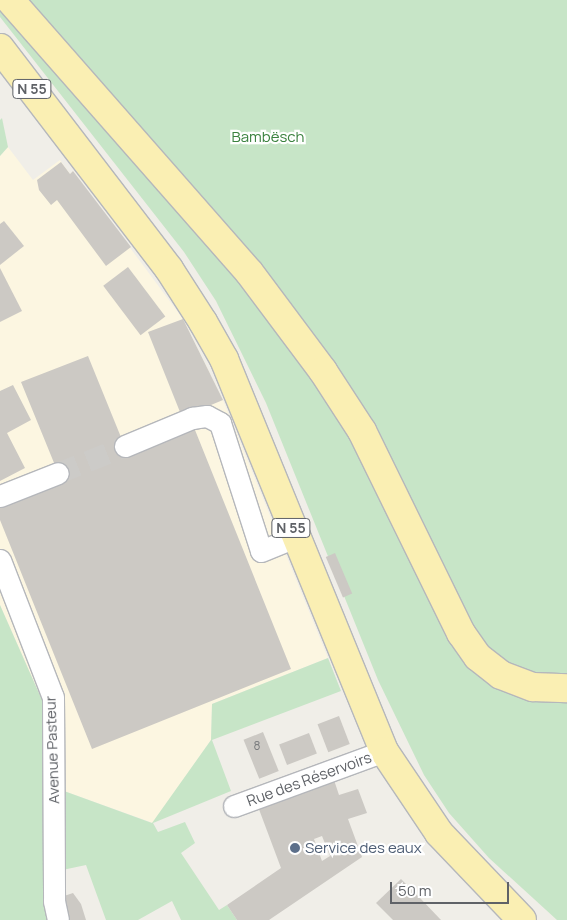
<!DOCTYPE html>
<meta charset="utf-8">
<style>
body{margin:0}
#map{position:relative;width:567px;height:920px;overflow:hidden;background:#f0eee8;font-family:Manrope,sans-serif}
div>[style]{position:absolute}
[style*='--x']{left:calc(var(--x)*1px);top:calc(var(--y)*1px);width:calc(var(--w)*1px);rotate:calc(var(--a)*1deg)}
.commercial>*{inset:0;background:#fcf6e1}
.green>*{inset:0;background:#c7e5c7}
.building>*{inset:0;background:#ccc9c4;transform-origin:0 0}
.minor-tunnel>*{height:21px;margin-top:-10.5px;transform-origin:0;background:repeating-linear-gradient(90deg,#cccbc8 0 21px,transparent 0 32px)}
.roads{filter:drop-shadow(1px 0 #b5b7bb) drop-shadow(-1px 0 #b5b7bb) drop-shadow(0 1px #b5b7bb) drop-shadow(0 -1px #b5b7bb)}
.minor>*{height:21px;margin:-10.5px;padding:0 10.5px;transform-origin:10.5px;border-radius:10.5px;background:#fff}
.major>*{height:28px;margin:-14px;padding:0 14px;transform-origin:14px;border-radius:14px;background:#faefb3}
.dots>*{width:14px;height:14px;translate:-50% -50%;box-sizing:border-box;border:2px solid #fff;border-radius:50%}
span{translate:-50% -50%;white-space:nowrap;text-align:center;line-height:1.15;-webkit-text-stroke:4.5px #fff;paint-order:stroke}
.number-label{font-size:12px;color:#7a7c7e}
.number-label span{-webkit-text-stroke-width:0}
.shield-label span{padding:1px 4px;background:#fff;border:1px solid;border-radius:4px;-webkit-text-stroke-width:0}
.shield-label{font-size:14px;color:#5f6267;font-weight:700}
.park-label{font-size:15px;color:#3b823f}
.street-label{font-size:15px;color:#5f6267}
.service-label{font-size:15px;color:#4e5e75}
.left{translate:0 -50%;text-align:left}
.scale{position:absolute;left:390px;top:882px;width:119px;height:22px;box-sizing:border-box;border:2px solid #5f6267;border-top:0;padding-left:6px;font-size:15px;line-height:18px;white-space:nowrap;color:#5f6267;-webkit-text-stroke:4px #fff;paint-order:stroke}
</style>
<div id="map">
<div class="commercial">
<div style="clip-path:polygon(8px 147px,33px 180px,60px 160px,70px 174px,73px 171px,183px 319px,223px 400px,328px 658px,212px 704px,211px 740px,153px 823px,53px 787px,42px 700px,0 605px,0 156px)"></div>
</div>
<div class="green">
<div style="clip-path:polygon(0 0,567px 0,567px 920px,557px 920px,489px 858px,449px 813px,424px 775px,378px 680px,266px 403px,216px 301px,184px 252px,0 17px)"></div>
<div style="clip-path:polygon(2px 118px,8px 147px,0 156px,0 120px)"></div>
<div style="clip-path:polygon(0 605px,42px 700px,53px 787px,152px 823px,211px 740px,212px 704px,328px 658px,341px 691px,212px 740px,231px 791px,153px 823px,158px 832px,185px 822px,195px 843px,181px 853px,219px 910px,227px 905px,237px 920px,181px 920px,172px 901px,138px 920px,106px 920px,86px 865px,53px 872px,58px 920px,0 920px)"></div>
</div>
<div class="building">
<div style="clip-path:polygon(61px 162px,70px 174px,73px 171px,131px 247px,106px 266px,57px 200px,51px 205px,39px 190px,37px 180px)"></div>
<div style="clip-path:polygon(4px 221px,24px 246px,0 265px,0 224px)"></div>
<div style="left:128px;top:267px;width:62px;height:31px;rotate:53deg"></div>
<div style="clip-path:polygon(0 268px,22px 311px,0 322px)"></div>
<div style="clip-path:polygon(183px 319px,223px 400px,182px 417px,148px 332px)"></div>
<div style="clip-path:polygon(88px 356px,127px 452px,193px 425px,291px 669px,92px 749px,0 520px,0 504px,61px 480px,21px 382px)"></div>
<div style="clip-path:polygon(13px 385px,31px 420px,7px 433px,25px 468px,0 481px,0 391px)"></div>
<div style="left:335px;top:553px;width:44px;height:10px;rotate:67deg"></div>
<div style="left:339px;top:716px;width:30px;height:23px;rotate:69deg"></div>
<div style="left:263px;top:732px;width:42px;height:21px;rotate:68deg"></div>
<div style="left:309px;top:733px;width:22px;height:32px;rotate:69deg"></div>
<div style="clip-path:polygon(evenodd,333px 777px,339px 795px,358px 789px,367px 813px,348px 819px,362px 857px,269px 920px,237px 920px,227px 905px,281px 868px,257px 804px,333px 777px,322px 836px,330px 856px,322px 861px,314px 839px,322px 836px)"></div>
<div style="clip-path:polygon(401px 879px,420px 898px,441px 920px,393px 920px,376px 903px)"></div>
<div style="clip-path:polygon(73px 893px,81px 904px,86px 920px,65px 920px,61px 897px)"></div>
</div>
<div class="minor-tunnel">
<div style="--x:58;--y:473;--w:72;--a:-21.9"></div>
</div>
<div class="roads">
<div class="minor">
<div style="--x:125;--y:446;--w:73;--a:-22.7"></div>
<div style="--x:192;--y:418;--w:15;--a:-8"></div>
<div style="--x:207;--y:416;--w:15;--a:28"></div>
<div style="--x:220;--y:423;--w:134;--a:72.2"></div>
<div style="--x:261;--y:551;--w:37;--a:-22"></div>
<div style="--x:0;--y:496;--w:62;--a:-21.6"></div>
<div style="--x:0;--y:560;--w:147;--a:68.9"></div>
<div style="--x:53;--y:697;--w:204;--a:89.7"></div>
<div style="--x:54;--y:901;--w:19;--a:78"></div>
<div style="--x:234;--y:806;--w:160;--a:-20.1"></div>
</div>
<div class="major">
<div style="--x:10;--y:0;--w:362;--a:48.7"></div>
<div style="--x:249;--y:272;--w:124;--a:53.2"></div>
<div style="--x:323;--y:371;--w:72;--a:57"></div>
<div style="--x:362;--y:431;--w:225;--a:63.9"></div>
<div style="--x:461;--y:633;--w:29;--a:55"></div>
<div style="--x:478;--y:657;--w:29;--a:38"></div>
<div style="--x:501;--y:675;--w:34;--a:21"></div>
<div style="--x:533;--y:687;--w:34;--a:2"></div>
<div style="--x:0;--y:48;--w:278;--a:52.6"></div>
<div style="--x:169;--y:269;--w:63;--a:57.3"></div>
<div style="--x:203;--y:322;--w:43;--a:60.4"></div>
<div style="--x:224;--y:359;--w:423;--a:67.8"></div>
<div style="--x:384;--y:751;--w:99;--a:56.1"></div>
<div style="--x:439;--y:833;--w:120;--a:46.3"></div>
</div>
</div>
<div class="dots">
<div style="left:295px;top:848px;background:#5c6f8a"></div>
</div>
<div class="number-label">
<span style="left:257px;top:746px">8</span>
</div>
<div class="shield-label">
<span style="left:32px;top:89px">N 55</span>
<span style="left:291px;top:528px">N 55</span>
</div>
<div class="park-label">
<span style="left:268px;top:137px">Bambësch</span>
</div>
<div class="street-label">
<span style="left:52px;top:750px;rotate:-92deg">Avenue Pasteur</span>
<span style="left:309px;top:779px;rotate:-20deg">Rue des Réservoirs</span>
</div>
<div class="service-label">
<span class="left" style="left:305px;top:848px">Service des eaux</span>
</div>
<div class="scale">50 m</div>
</div>
